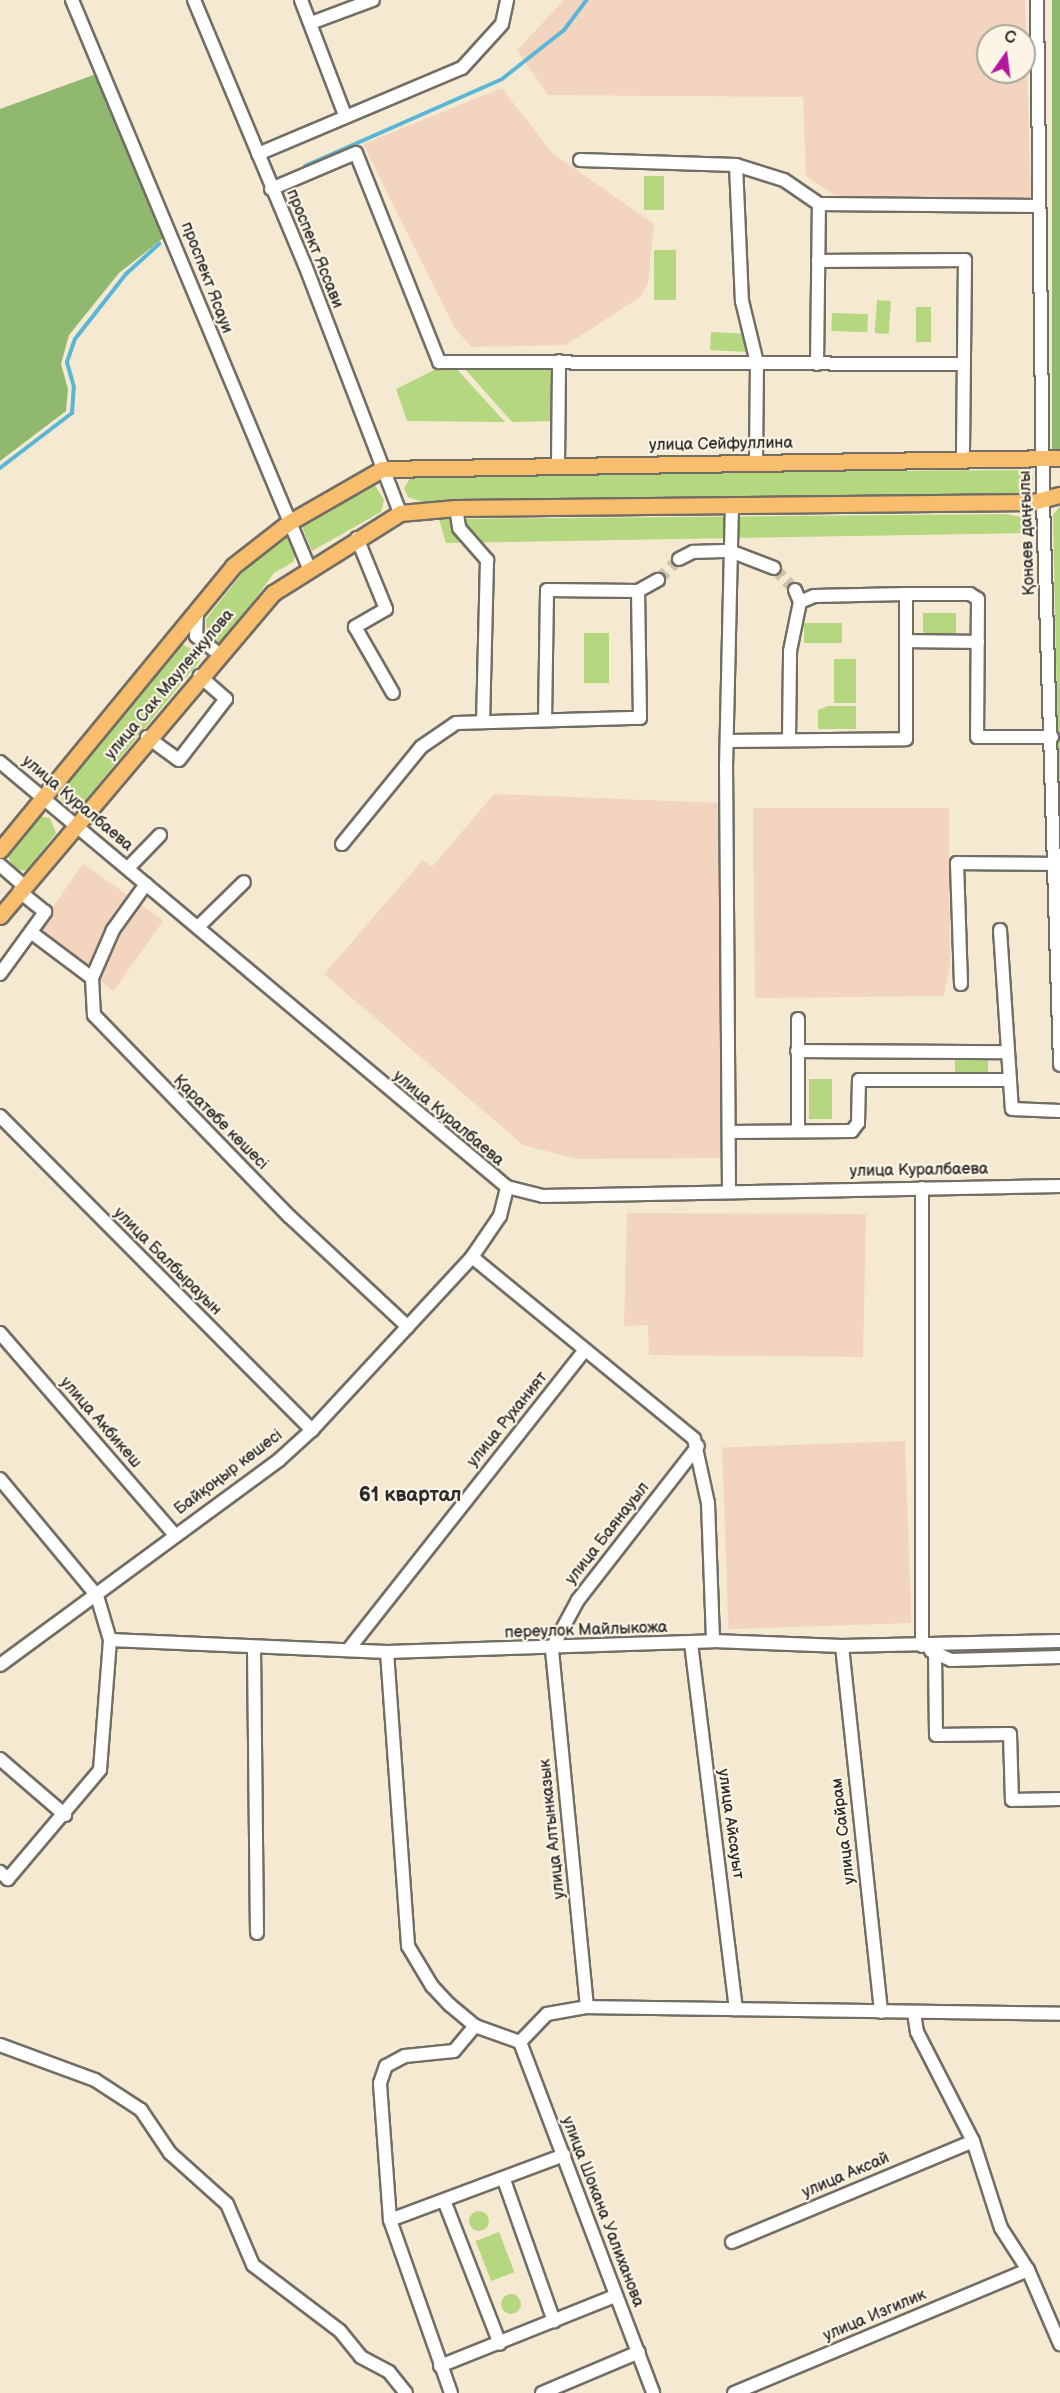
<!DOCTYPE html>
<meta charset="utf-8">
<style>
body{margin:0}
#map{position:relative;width:1060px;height:2393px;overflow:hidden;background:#f6e9d1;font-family:"Balsamiq Sans",sans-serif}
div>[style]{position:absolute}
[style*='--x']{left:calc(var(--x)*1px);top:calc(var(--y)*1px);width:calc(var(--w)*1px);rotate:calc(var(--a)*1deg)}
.built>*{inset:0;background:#f3d4bf;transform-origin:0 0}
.green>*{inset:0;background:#b5d77f;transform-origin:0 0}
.round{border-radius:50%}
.forest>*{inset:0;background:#90b86e;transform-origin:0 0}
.stream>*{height:4px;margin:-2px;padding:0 2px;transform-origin:2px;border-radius:2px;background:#59b6d7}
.minor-tunnel>*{height:12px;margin-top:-6px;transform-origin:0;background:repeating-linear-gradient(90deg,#cdc3b0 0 12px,transparent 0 18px)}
.roads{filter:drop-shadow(2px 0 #726e65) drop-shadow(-2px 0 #726e65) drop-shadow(0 2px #726e65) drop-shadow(0 -2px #726e65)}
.minor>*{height:12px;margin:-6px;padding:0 6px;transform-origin:6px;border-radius:6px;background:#fff}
.major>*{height:15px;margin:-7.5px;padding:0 7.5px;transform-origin:7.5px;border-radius:7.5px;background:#f9be6d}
span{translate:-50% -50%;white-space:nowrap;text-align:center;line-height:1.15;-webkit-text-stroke:4.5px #fcf5e5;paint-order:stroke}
.street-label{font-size:16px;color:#2b2b2b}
.quarter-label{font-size:20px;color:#2b2b2b;font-weight:700}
.north{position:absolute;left:976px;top:24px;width:60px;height:60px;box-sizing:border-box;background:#fcf5e5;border:2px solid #a8a49b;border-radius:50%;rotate:14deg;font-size:16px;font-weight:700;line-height:24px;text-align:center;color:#2b2b2b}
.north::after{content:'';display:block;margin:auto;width:21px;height:27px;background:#b5179e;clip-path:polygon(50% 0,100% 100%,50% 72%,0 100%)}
</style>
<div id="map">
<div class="built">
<div style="clip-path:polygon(evenodd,564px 0,1025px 0,1031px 200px,840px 199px,806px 176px,803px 97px,548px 95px,517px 50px,564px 0,988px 36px,1024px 36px,1024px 72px,988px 72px,988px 36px)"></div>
<div style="clip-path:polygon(502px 88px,552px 153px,654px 224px,648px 283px,640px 297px,566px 345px,471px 347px,455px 328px,363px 144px)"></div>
<div style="clip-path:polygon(494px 794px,722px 803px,722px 1158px,576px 1159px,523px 1145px,324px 974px,423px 860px,432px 867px)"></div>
<div style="clip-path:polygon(753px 808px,949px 808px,950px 966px,944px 996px,755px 998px)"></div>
<div style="left:83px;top:864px;width:98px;height:86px;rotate:35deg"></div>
<div style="clip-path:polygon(627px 1213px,866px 1214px,863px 1357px,649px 1355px,648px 1325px,624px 1326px)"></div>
<div style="left:905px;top:1441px;width:182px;height:183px;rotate:88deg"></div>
</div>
<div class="green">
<div style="left:644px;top:176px;width:20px;height:34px"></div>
<div style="left:654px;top:250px;width:22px;height:50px"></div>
<div style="left:877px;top:300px;width:14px;height:33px;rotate:4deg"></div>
<div style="left:916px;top:307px;width:15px;height:35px"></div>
<div style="left:832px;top:313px;width:36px;height:18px;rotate:2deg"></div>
<div style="left:711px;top:332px;width:37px;height:18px;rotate:3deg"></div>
<div style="clip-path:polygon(454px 366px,505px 422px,407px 421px,396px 389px,440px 367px)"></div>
<div style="clip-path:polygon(554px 366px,555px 421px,512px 422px,464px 368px)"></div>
<div style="clip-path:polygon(1017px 470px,1033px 477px,1030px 494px,422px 502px,408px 497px,404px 488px,411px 477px,428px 474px)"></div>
<div style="clip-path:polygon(373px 482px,384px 500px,381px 512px,312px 551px,301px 524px)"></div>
<div style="clip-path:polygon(1060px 506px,1060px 850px,1053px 515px)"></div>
<div style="clip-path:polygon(1007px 514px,1029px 519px,1032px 533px,446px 543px,439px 519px)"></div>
<div style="clip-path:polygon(288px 536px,296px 553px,293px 562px,274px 573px,224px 641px,216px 644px,207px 636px,206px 619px,251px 562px)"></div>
<div style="left:923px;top:613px;width:33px;height:21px"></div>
<div style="left:842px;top:623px;width:20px;height:38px;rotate:90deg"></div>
<div style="left:584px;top:633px;width:25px;height:50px"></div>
<div style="clip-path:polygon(179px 643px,201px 653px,199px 662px,79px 808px,64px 804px,58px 791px)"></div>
<div style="left:834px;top:659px;width:22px;height:44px"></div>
<div style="clip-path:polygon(828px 706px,856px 706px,856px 729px,818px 729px,818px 710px)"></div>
<div style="clip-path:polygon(37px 816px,50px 818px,56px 833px,27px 870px,13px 871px,8px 855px)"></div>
<div style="left:955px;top:1054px;width:33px;height:25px"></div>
<div style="left:809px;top:1079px;width:23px;height:40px"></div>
<div class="round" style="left:469px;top:2211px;width:20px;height:20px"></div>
<div style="left:499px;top:2232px;width:43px;height:25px;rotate:69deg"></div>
<div class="round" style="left:501px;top:2294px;width:20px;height:20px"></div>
</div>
<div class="forest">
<div style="left:1052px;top:0;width:8px;height:449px"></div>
<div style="clip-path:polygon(99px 73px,166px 236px,119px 273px,69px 335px,61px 364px,68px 389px,66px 411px,0 461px,0 109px)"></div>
</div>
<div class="stream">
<div style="--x:305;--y:166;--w:215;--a:-23.8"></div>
<div style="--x:502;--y:79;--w:79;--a:-38.3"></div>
<div style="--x:564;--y:30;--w:38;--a:-53"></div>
<div style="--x:0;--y:468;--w:91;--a:-37.4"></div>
<div style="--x:72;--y:413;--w:26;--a:-86"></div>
<div style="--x:74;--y:387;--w:26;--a:-106"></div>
<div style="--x:67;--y:362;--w:24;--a:-71"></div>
<div style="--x:75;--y:339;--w:83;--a:-51.9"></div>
<div style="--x:126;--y:274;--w:45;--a:-42.3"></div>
</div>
<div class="minor-tunnel">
<div style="--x:774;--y:568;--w:30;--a:46"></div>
<div style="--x:658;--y:580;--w:30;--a:-45"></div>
</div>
<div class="roads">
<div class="minor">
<div style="--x:72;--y:0;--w:615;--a:67.35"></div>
<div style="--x:194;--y:0;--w:287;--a:67.3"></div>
<div style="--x:305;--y:265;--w:266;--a:69"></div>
<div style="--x:301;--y:0;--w:123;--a:69.1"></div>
<div style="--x:1037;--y:0;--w:501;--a:89.31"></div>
<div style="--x:1043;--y:501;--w:564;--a:88.27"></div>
<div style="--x:311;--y:23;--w:66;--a:-20.4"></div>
<div style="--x:258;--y:154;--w:221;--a:-22.9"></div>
<div style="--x:462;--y:68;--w:59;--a:-47.7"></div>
<div style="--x:502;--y:24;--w:25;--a:-78"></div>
<div style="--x:580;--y:160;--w:156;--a:1.8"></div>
<div style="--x:736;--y:165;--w:50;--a:17.4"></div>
<div style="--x:784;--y:180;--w:42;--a:34.4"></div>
<div style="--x:819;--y:204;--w:220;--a:0.5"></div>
<div style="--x:736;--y:165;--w:136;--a:87.5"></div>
<div style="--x:742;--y:301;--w:64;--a:76.4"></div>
<div style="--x:757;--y:363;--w:100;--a:90.6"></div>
<div style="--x:271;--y:189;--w:92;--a:-23"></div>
<div style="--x:356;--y:153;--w:225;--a:68.3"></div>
<div style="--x:439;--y:362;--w:523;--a:0.22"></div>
<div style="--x:818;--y:261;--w:147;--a:-0.4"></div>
<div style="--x:965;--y:260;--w:201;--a:90.6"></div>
<div style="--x:817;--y:364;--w:160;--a:-89.3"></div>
<div style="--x:558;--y:464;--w:103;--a:-89.4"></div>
<div style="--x:456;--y:508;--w:20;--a:81"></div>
<div style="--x:459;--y:528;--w:43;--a:48.8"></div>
<div style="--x:487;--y:560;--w:160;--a:91.4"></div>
<div style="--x:357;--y:538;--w:77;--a:67.8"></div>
<div style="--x:386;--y:609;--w:36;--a:150"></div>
<div style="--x:355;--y:627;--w:76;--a:60.1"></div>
<div style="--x:679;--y:559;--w:16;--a:-27"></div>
<div style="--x:693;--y:552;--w:37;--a:-2"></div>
<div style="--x:730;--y:551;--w:47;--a:21.1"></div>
<div style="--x:795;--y:590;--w:13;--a:67"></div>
<div style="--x:197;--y:610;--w:26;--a:92"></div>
<div style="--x:196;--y:636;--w:29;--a:38"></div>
<div style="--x:907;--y:641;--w:71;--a:0.8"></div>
<div style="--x:545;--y:720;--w:130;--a:-89.1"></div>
<div style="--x:547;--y:590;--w:91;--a:0.6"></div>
<div style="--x:638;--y:591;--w:23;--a:-29"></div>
<div style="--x:147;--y:737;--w:39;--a:36"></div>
<div style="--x:179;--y:760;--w:77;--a:-52.4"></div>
<div style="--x:226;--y:699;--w:35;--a:-139"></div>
<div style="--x:789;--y:739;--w:88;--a:-89.3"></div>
<div style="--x:790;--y:651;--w:50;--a:-78.5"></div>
<div style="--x:800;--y:602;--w:15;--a:-23"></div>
<div style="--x:814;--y:596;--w:92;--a:-1.2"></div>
<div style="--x:906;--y:594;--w:64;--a:0"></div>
<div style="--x:970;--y:594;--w:9;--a:32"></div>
<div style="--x:978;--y:599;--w:138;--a:90.4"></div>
<div style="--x:977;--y:737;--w:75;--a:0"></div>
<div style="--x:727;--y:741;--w:179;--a:-0.6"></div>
<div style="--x:906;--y:739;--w:145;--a:-90"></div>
<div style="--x:0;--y:762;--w:662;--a:39.97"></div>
<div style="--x:507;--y:1187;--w:37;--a:14"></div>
<div style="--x:543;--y:1196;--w:517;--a:-1.11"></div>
<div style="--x:342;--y:844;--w:125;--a:-50.8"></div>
<div style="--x:421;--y:747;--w:42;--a:-34.4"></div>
<div style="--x:456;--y:723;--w:184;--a:-1.6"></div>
<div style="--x:640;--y:718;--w:127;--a:-90.9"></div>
<div style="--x:0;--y:865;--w:32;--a:41"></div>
<div style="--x:128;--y:868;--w:46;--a:-45.9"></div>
<div style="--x:146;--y:884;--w:57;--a:125.7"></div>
<div style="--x:113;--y:930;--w:52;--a:113.6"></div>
<div style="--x:92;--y:978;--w:37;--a:87"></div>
<div style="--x:94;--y:1015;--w:281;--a:45.9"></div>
<div style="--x:290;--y:1217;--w:161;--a:43"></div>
<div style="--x:198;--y:927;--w:64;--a:-44.4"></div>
<div style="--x:1000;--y:930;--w:179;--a:86.2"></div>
<div style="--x:1012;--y:1109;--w:48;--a:2.4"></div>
<div style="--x:32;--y:933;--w:75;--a:36.9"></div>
<div style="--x:0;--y:974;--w:77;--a:-54"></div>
<div style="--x:45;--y:912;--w:33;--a:-141"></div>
<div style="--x:961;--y:984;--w:121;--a:-91.9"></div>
<div style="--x:957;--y:863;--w:98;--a:0.6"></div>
<div style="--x:798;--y:1019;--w:112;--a:90"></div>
<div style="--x:797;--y:1051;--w:211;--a:0.3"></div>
<div style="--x:0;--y:1116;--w:443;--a:45.2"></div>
<div style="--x:729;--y:1132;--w:123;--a:-0.5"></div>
<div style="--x:852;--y:1131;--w:10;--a:-53"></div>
<div style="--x:858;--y:1123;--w:43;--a:-88.7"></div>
<div style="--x:859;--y:1080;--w:151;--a:0"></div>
<div style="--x:922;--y:1188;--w:458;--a:90"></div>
<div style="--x:729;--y:1191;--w:424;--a:-90.4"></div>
<div style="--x:726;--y:767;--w:261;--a:-88.7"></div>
<div style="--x:472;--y:1257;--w:287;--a:39.3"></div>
<div style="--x:694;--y:1439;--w:66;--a:77.7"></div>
<div style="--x:708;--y:1503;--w:138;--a:87.9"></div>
<div style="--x:0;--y:1333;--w:267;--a:49.1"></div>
<div style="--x:0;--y:1479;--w:152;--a:50.3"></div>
<div style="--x:97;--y:1596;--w:46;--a:73.5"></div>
<div style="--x:110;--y:1640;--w:130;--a:94.4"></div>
<div style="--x:100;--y:1770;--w:143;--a:130.2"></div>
<div style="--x:8;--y:1879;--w:11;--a:-139"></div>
<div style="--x:110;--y:1640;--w:277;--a:2.5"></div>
<div style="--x:387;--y:1652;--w:326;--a:-1.9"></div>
<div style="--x:713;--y:1641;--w:129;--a:2.2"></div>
<div style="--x:842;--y:1646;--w:218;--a:-1.3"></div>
<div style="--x:691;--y:1643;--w:369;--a:83"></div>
<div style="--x:842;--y:1646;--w:368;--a:83.9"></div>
<div style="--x:254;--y:1648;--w:285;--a:89.4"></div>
<div style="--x:348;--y:1650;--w:381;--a:-51.7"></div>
<div style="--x:931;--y:1651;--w:22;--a:24"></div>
<div style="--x:951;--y:1660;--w:109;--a:-1.6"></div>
<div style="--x:387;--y:1652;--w:295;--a:85.9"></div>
<div style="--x:408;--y:1946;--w:47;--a:59"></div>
<div style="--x:432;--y:1986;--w:26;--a:47"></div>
<div style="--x:450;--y:2005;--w:33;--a:40"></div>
<div style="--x:475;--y:2026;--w:48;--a:19.6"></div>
<div style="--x:935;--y:1653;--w:82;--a:89.3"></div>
<div style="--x:936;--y:1735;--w:74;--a:-0.8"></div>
<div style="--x:1010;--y:1734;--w:66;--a:88.3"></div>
<div style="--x:1012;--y:1800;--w:48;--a:-1.2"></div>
<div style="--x:0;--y:1665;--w:346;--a:-36.3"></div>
<div style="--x:279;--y:1460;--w:45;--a:-42.3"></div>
<div style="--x:312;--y:1430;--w:236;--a:-47.2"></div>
<div style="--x:472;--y:1257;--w:50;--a:-55.7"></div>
<div style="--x:500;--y:1216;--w:30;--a:-76"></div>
<div style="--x:0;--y:1759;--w:86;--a:40.7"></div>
<div style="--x:587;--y:2007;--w:361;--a:-95.6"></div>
<div style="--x:552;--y:1648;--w:55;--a:-61.6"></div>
<div style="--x:578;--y:1600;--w:195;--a:-52.1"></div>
<div style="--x:914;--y:2013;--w:19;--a:81"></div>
<div style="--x:917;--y:2032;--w:123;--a:62.8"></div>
<div style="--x:973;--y:2141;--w:91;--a:72.2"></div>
<div style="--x:1001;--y:2228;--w:50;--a:57.3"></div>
<div style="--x:1028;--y:2270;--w:81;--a:66.6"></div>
<div style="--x:520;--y:2042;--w:39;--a:-46"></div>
<div style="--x:547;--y:2014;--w:41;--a:-9.9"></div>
<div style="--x:587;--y:2007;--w:473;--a:0.8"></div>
<div style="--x:520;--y:2042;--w:375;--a:69.2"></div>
<div style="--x:0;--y:2045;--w:101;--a:20.2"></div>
<div style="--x:95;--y:2080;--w:55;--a:33.1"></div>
<div style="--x:141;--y:2110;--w:52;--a:56"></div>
<div style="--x:170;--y:2153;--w:76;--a:41.8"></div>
<div style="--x:227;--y:2204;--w:66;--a:66.9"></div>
<div style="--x:253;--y:2265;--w:109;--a:37.2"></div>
<div style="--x:340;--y:2331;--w:33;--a:51"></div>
<div style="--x:361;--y:2357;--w:32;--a:28"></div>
<div style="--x:389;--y:2372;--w:27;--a:51"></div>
<div style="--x:504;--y:2180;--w:150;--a:70.5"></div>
<div style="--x:445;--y:2203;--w:151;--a:68.7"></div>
<div style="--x:390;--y:2220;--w:186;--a:-20.5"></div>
<div style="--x:732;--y:2242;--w:261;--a:-22.7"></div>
<div style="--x:440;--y:2366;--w:188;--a:-21.8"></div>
<div style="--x:451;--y:2393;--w:183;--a:-109.4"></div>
<div style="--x:390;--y:2220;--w:137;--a:-94.2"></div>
<div style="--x:380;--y:2083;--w:18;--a:-71"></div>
<div style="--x:386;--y:2066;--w:21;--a:-28"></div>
<div style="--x:405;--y:2056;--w:49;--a:-5.8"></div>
<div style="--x:454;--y:2051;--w:33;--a:-50"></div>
<div style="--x:542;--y:2393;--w:105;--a:-22.9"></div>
<div style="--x:734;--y:2393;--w:319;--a:-22.7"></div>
</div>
<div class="major">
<div style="--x:0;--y:850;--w:367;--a:-50.6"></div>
<div style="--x:233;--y:566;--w:70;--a:-38"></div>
<div style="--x:288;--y:523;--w:108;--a:-29.9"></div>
<div style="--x:382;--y:469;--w:678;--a:-0.93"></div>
<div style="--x:0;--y:916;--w:423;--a:-49.8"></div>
<div style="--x:273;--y:593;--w:150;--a:-32.2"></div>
<div style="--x:400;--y:513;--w:56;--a:-5.1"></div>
<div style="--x:456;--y:508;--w:577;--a:-0.6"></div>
<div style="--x:1033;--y:502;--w:28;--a:-15"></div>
</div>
</div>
<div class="street-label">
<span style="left:314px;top:249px;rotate:68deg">проспект Яссави</span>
<span style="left:206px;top:278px;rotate:69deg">проспект Ясауи</span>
<span style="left:721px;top:445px;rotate:-1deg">улица Сейфуллина</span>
<span style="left:1028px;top:533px;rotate:-92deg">Қонаев даңғылы</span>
<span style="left:170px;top:685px;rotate:-50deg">улица Сак Мауленкулова</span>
<span style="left:77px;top:804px;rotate:40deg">улица Куралбаева</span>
<span style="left:448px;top:1119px;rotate:40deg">улица Куралбаева</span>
<span style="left:220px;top:1123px;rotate:45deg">Қаратөбе көшесі</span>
<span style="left:919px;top:1171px;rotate:-1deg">улица Куралбаева</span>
<span style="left:167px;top:1262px;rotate:45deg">улица Балбырауын</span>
<span style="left:508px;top:1420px;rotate:-51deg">улица Руханият</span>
<span style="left:100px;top:1423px;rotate:49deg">улица Акбикеш</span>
<span style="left:229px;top:1473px;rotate:-37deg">Байқоңыр көшесі</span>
<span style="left:608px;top:1534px;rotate:-52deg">улица Баянауыл</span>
<span style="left:586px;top:1631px;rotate:-2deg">переулок Майлыкожа</span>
<span style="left:730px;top:1824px;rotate:82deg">улица Айсауыт</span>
<span style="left:553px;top:1829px;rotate:-96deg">улица Алтынказык</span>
<span style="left:844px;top:1831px;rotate:-97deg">улица Сайрам</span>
<span style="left:846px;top:2176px;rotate:-23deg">улица Аксай</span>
<span style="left:602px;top:2212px;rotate:69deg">улица Шокана Уалиханова</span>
<span style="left:875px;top:2316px;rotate:-23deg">улица Изгилик</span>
</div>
<div class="quarter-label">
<span style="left:410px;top:1495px">61 квартал</span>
</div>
<div class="north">С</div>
</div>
